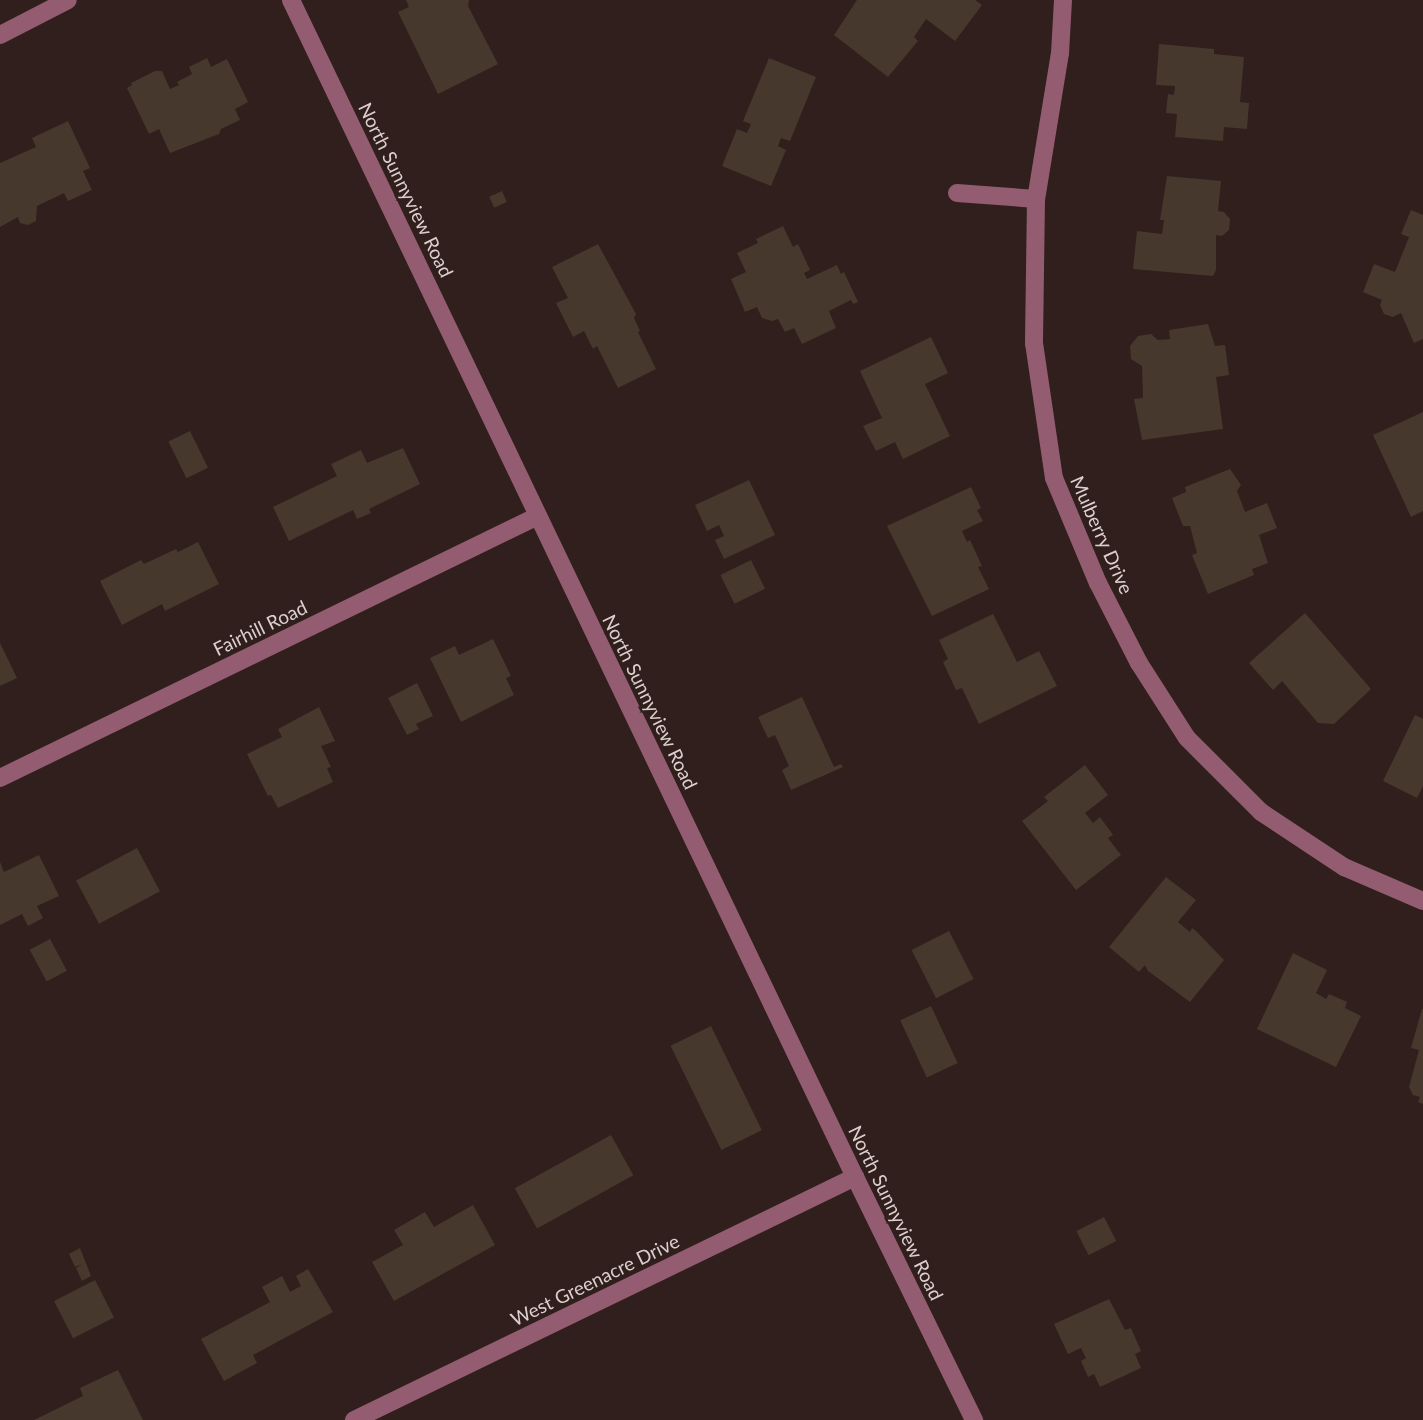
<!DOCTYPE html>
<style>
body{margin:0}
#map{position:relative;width:1423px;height:1420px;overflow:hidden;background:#301f1d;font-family:Lato,sans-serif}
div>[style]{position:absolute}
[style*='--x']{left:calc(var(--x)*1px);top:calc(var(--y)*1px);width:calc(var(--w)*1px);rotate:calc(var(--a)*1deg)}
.building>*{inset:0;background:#46382d;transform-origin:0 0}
.minor>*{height:18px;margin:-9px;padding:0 9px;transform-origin:9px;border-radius:9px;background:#945c70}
span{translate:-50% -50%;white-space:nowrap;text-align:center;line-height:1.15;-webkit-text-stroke:5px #301f1d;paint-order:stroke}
.street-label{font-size:19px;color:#dcd0ce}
</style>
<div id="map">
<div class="building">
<div style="clip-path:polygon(406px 0,469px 0,468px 6px,498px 64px,438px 94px,398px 12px,409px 7px)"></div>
<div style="clip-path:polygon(857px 0,975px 0,982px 5px,955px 41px,926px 19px,914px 37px,918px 41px,888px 77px,834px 35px)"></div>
<div style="clip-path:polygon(1159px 44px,1214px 49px,1214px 54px,1244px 57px,1240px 102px,1249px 103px,1247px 129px,1224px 127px,1223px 141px,1175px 137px,1177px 114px,1166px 113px,1168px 94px,1174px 95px,1175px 86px,1156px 85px)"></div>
<div style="clip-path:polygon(207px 58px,211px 67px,227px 59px,248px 102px,235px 109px,240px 120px,221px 129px,219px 134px,170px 153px,159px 129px,149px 134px,127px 88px,132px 85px,131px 83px,155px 71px,162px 71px,170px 89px,179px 85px,177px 82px,192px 74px,189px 67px)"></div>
<div style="clip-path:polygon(769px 58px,816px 77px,790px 141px,781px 138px,778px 146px,786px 150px,771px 186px,722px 166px,737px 129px,747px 133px,751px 124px,743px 121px)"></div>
<div style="clip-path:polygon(68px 121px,90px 168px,83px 171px,92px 190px,68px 201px,64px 193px,37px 206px,36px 221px,28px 225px,20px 223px,18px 217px,0 227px,0 163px,36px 147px,32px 138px)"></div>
<div style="clip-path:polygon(1167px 176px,1221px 181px,1218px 211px,1224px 212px,1230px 219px,1229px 230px,1222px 236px,1216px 235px,1216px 270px,1213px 276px,1133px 269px,1137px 231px,1162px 234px,1164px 220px,1160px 220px)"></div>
<div style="left:502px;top:191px;width:12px;height:14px;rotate:66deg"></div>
<div style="clip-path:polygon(1411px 210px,1423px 215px,1423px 339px,1414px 343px,1401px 313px,1393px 317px,1384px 314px,1380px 305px,1382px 300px,1363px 292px,1374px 264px,1395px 272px,1409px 237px,1401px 234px)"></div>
<div style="clip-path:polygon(783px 226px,793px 247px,798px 244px,810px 270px,804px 273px,807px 279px,837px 265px,841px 274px,844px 272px,858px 302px,853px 304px,851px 300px,829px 311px,836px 328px,802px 344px,794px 328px,785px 332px,778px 319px,772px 321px,762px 318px,757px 307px,745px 312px,731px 279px,746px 272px,737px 253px,758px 243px,756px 239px)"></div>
<div style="clip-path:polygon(598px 244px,636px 314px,634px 318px,640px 331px,638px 332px,656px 369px,618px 388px,597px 346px,593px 349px,584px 331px,573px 337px,556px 303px,568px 298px,552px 267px)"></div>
<div style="clip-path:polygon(1208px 324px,1215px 346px,1225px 345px,1229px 375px,1216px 377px,1223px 429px,1142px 440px,1134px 399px,1143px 398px,1142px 366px,1131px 359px,1130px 346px,1138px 336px,1151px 334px,1158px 340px,1170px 339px,1169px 330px)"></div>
<div style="clip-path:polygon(931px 337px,948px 373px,925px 384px,950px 436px,903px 459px,895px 442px,876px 451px,863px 426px,882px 418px,860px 371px)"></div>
<div style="clip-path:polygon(1423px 412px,1423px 511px,1411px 517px,1373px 435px)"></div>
<div style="left:190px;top:431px;width:41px;height:24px;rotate:64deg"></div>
<div style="clip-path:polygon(403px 448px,420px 484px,369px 509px,371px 513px,357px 519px,353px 510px,289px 541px,273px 507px,337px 476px,331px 464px,361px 450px,367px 463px)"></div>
<div style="clip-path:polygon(1230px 469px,1241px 485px,1237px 491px,1245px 512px,1267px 503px,1277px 528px,1259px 535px,1268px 563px,1252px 569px,1254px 575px,1208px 594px,1192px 555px,1197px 553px,1190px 526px,1183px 526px,1172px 498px,1186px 492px,1185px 487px)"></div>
<div style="clip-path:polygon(749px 480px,775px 535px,724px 559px,715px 540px,724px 536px,719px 525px,707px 531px,695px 505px)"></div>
<div style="clip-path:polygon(971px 487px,981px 508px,977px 510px,983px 521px,962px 531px,967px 542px,970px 540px,982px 566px,978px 567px,989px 589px,932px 616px,887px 526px)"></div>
<div style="clip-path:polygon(198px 542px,219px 584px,165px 611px,162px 604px,122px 625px,100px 581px,141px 560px,144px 564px,176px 549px,178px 552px)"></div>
<div style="left:751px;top:560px;width:32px;height:34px;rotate:64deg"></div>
<div style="clip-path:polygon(1305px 613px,1371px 689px,1334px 724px,1318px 723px,1282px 681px,1273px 690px,1249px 663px)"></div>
<div style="clip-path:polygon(993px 614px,1017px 662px,1039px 651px,1057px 686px,979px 724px,962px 688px,956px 690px,943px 662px,948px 659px,939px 640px)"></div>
<div style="clip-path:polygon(493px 639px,511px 676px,506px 678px,514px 695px,461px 722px,430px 658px,455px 646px,459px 655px)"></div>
<div style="clip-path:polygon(0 643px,17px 678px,0 686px)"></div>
<div style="clip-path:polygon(417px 683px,433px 716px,416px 724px,419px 729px,407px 735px,388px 698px)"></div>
<div style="clip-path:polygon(802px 697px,834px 767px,841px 764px,843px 767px,791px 790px,782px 770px,789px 766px,775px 735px,768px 738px,758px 717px)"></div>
<div style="clip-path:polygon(319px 707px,335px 741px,321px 746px,331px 767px,327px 768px,333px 782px,278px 808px,271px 795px,268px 796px,247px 754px,282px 737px,278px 729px)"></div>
<div style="clip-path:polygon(1415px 715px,1423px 719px,1423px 786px,1417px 798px,1383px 781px)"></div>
<div style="clip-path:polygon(1085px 765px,1108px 795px,1085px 813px,1093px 823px,1100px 817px,1113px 835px,1108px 838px,1121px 855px,1076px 890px,1022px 821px,1048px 801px,1044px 797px)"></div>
<div style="left:137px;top:848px;width:49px;height:69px;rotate:62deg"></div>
<div style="clip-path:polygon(39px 855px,59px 896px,37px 906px,43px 918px,28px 926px,22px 914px,0 925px,0 862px,4px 872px)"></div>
<div style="clip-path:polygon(1166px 877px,1196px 900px,1178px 922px,1190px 932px,1192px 928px,1195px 930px,1224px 960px,1190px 1002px,1148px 971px,1145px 965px,1139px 972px,1109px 947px)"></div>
<div style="left:949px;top:931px;width:54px;height:42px;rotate:63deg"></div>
<div style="left:50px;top:939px;width:36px;height:23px;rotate:62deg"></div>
<div style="clip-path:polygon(1293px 953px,1327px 970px,1316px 993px,1326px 999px,1329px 994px,1347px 1002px,1345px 1008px,1361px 1016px,1336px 1067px,1257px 1029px)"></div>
<div style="left:931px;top:1006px;width:63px;height:34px;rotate:65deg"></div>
<div style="clip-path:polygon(1422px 1009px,1423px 1009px,1423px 1104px,1418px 1102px,1420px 1097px,1413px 1095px,1409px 1087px,1419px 1050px,1411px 1048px)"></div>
<div style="left:711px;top:1026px;width:116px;height:45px;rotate:64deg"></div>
<div style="left:611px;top:1135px;width:46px;height:110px;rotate:61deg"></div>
<div style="clip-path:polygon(473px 1205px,495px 1245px,394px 1301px,372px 1262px,403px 1245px,394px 1230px,425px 1212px,434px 1227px)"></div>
<div style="left:1104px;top:1217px;width:27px;height:31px;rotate:63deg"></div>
<div style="clip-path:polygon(80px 1248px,91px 1276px,82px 1281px,76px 1268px,83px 1264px,75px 1267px,69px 1254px)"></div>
<div style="clip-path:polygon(308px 1269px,333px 1312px,253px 1355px,257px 1363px,224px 1381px,201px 1339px,270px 1302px,262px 1287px,282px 1276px,290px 1292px,301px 1286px,296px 1276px)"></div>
<div style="left:95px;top:1280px;width:42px;height:46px;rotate:63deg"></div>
<div style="clip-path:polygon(1109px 1299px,1125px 1330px,1131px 1328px,1141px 1351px,1135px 1354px,1141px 1368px,1100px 1387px,1094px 1374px,1088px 1377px,1081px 1361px,1086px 1358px,1081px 1348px,1068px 1354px,1054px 1324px)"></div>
<div style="clip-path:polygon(118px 1370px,143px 1420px,34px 1420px,83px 1396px,80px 1388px)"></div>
</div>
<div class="minor">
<div style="--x:291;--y:0;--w:1305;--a:64.4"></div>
<div style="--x:855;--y:1177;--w:271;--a:63.9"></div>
<div style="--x:1063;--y:0;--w:53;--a:93.2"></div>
<div style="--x:1060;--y:53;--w:148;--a:99.3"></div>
<div style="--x:1036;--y:199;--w:144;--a:90.8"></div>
<div style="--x:1034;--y:343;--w:136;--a:81.6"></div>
<div style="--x:1054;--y:478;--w:114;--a:67.3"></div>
<div style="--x:1098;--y:583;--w:90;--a:62.9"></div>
<div style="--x:1139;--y:663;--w:89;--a:57.4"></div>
<div style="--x:1187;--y:738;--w:105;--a:45"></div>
<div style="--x:1261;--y:812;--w:100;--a:33.5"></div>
<div style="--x:1344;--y:867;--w:86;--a:23.3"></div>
<div style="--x:0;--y:35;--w:76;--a:-27.2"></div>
<div style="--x:957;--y:193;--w:79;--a:4.3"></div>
<div style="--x:0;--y:778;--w:598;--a:-25.97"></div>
<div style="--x:354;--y:1420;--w:557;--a:-25.87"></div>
</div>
<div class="street-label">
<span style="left:406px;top:190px;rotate:64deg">North Sunnyview Road</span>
<span style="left:1102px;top:535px;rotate:66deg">Mulberry Drive</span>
<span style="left:260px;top:628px;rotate:-26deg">Fairhill Road</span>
<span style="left:650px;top:702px;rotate:64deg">North Sunnyview Road</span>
<span style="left:896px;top:1213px;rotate:64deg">North Sunnyview Road</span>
<span style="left:595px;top:1280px;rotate:-26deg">West Greenacre Drive</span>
</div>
</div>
